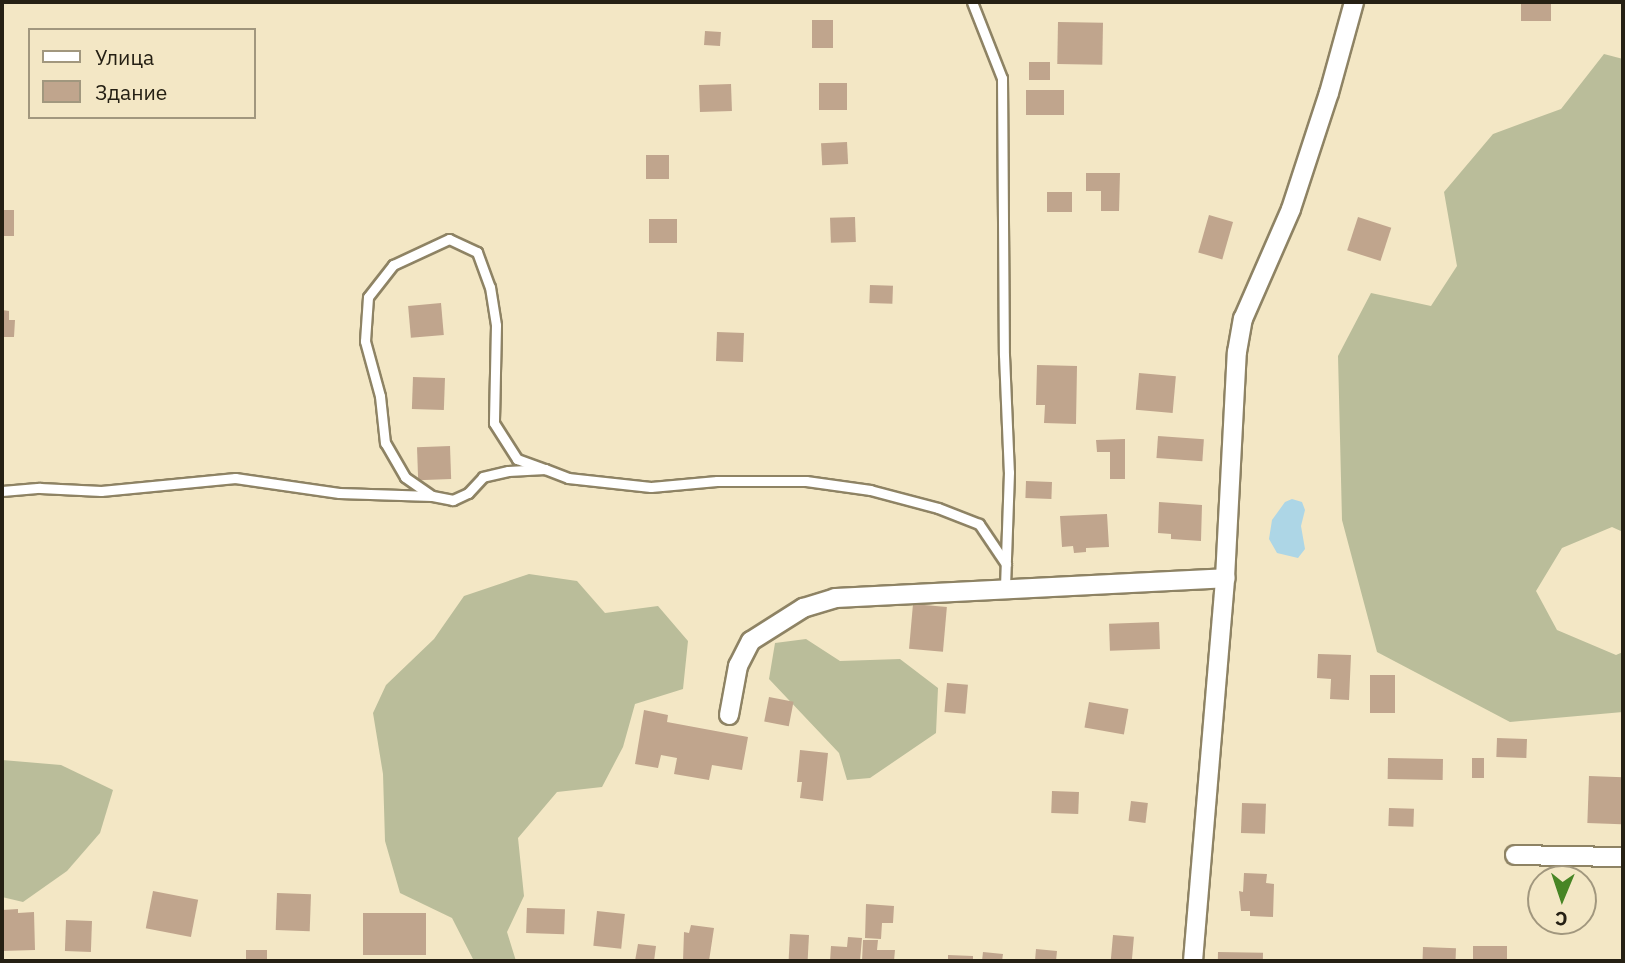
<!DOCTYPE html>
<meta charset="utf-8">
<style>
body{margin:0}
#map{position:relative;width:1625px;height:963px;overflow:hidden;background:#f3e7c5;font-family:"IBM Plex Sans",sans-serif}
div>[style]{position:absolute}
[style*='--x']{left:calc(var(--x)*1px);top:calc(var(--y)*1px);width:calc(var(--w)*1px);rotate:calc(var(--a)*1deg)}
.forest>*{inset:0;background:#babd9a}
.water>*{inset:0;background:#add6e6}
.building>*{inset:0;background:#c0a58d;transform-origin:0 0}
.roads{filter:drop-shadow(2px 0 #8e8364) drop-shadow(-2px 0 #8e8364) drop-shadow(0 2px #8e8364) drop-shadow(0 -2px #8e8364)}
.lane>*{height:9px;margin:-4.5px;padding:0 4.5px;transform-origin:4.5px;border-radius:4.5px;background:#fff}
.street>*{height:18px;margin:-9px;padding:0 9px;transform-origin:9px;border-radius:9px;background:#fff}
span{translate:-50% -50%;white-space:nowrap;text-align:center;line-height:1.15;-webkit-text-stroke:5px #f3e7c5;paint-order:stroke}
.frame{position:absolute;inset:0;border:4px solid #252014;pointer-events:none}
.legend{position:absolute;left:28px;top:28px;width:228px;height:91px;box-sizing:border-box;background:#f3e7c5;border:2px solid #a1977e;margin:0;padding:9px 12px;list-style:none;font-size:21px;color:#252014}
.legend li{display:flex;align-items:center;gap:14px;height:35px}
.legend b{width:35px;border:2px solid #a1977e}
.north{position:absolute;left:1527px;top:865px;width:70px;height:70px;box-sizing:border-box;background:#f3e7c5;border:2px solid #a1977e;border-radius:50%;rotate:182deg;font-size:19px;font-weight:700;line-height:28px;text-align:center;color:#252014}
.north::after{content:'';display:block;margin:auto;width:24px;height:32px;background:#478525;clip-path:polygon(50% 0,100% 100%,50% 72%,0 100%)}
</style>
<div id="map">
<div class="forest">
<div style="clip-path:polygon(1604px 54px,1623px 59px,1623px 532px,1612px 527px,1562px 548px,1536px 591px,1557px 630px,1616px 655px,1623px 652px,1623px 712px,1510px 722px,1377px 652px,1342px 520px,1338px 356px,1371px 293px,1431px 306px,1457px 266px,1444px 192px,1493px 134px,1561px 109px)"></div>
<div style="clip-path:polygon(529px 574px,577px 581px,605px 613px,658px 606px,688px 641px,683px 689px,635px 704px,623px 747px,602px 787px,557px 792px,518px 838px,524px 896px,507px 932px,516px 961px,474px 961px,452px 918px,400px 893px,385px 841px,383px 774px,373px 713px,386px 685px,434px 639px,464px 596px)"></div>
<div style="clip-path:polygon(806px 639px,840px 661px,900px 659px,938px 688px,936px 733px,870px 778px,847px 780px,839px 753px,769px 679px,775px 643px)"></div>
<div style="clip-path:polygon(2px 760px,61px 765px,113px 790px,100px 833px,67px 871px,23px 902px,2px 897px)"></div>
</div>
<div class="water">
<div style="clip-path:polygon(1292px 499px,1302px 502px,1305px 510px,1301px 526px,1305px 549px,1298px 558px,1277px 553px,1269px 539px,1272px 520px,1285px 502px)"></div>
</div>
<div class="building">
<div style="left:1521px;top:2px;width:30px;height:19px"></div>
<div style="left:812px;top:20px;width:21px;height:28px"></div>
<div style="left:1058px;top:22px;width:45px;height:42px;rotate:1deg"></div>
<div style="left:705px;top:31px;width:16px;height:14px;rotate:4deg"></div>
<div style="left:1029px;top:62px;width:21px;height:18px"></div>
<div style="left:819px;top:83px;width:28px;height:27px"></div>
<div style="left:731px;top:84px;width:27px;height:32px;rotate:88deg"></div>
<div style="left:1064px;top:90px;width:25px;height:38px;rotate:90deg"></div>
<div style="left:847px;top:142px;width:22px;height:26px;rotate:87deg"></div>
<div style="left:646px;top:155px;width:23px;height:24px"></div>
<div style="clip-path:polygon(1086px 173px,1120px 173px,1119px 211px,1101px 211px,1101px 191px,1086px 191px)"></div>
<div style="left:1047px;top:192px;width:25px;height:20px"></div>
<div style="left:2px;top:210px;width:12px;height:26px"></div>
<div style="left:1209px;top:215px;width:25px;height:39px;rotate:16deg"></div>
<div style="left:855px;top:217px;width:25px;height:25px;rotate:88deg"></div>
<div style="left:1358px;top:217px;width:35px;height:35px;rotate:18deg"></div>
<div style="left:649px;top:219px;width:28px;height:24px"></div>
<div style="left:870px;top:285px;width:23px;height:18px;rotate:2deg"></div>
<div style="left:441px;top:303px;width:32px;height:33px;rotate:85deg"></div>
<div style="clip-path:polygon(2px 310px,9px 311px,9px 320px,15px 320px,14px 337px,2px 337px)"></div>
<div style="left:717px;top:332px;width:27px;height:29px;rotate:2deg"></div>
<div style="clip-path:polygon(1037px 365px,1077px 366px,1076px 424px,1044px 423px,1045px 405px,1036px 405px)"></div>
<div style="left:1139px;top:373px;width:37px;height:37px;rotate:5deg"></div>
<div style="left:413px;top:377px;width:32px;height:32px;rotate:2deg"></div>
<div style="left:1158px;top:436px;width:46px;height:22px;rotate:4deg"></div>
<div style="clip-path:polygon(1125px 439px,1125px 479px,1110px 479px,1110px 452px,1097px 452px,1096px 440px)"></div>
<div style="left:450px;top:446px;width:33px;height:33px;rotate:88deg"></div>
<div style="left:1026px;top:481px;width:26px;height:17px;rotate:2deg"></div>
<div style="clip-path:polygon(1159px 502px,1202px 505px,1201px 541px,1171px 539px,1171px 534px,1158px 533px)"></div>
<div style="clip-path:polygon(1107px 514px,1109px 547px,1086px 548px,1086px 552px,1074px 553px,1073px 546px,1062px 547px,1060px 516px)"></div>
<div style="left:913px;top:604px;width:34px;height:45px;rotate:5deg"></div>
<div style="left:1159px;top:622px;width:27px;height:50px;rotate:88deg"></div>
<div style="clip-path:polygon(1318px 654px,1351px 655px,1349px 700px,1330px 699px,1331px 679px,1317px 678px)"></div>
<div style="left:1370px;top:675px;width:25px;height:38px"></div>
<div style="left:947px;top:683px;width:21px;height:29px;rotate:5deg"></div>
<div style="left:769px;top:697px;width:25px;height:25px;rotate:11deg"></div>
<div style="left:1089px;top:702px;width:40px;height:26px;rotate:10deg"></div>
<div style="clip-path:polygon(644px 710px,668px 715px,667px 722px,748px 737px,742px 770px,712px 765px,709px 780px,674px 774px,677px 758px,661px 755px,658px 768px,635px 764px)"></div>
<div style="left:1497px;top:738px;width:30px;height:19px;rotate:2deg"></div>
<div style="clip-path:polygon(800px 750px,828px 753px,823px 801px,800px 798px,802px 782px,797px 782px)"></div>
<div style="left:1388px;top:758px;width:55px;height:21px;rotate:1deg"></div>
<div style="left:1472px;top:758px;width:12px;height:20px"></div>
<div style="left:1589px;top:776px;width:34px;height:47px;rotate:2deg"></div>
<div style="left:1052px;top:791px;width:27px;height:22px;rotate:2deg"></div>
<div style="left:1131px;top:801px;width:17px;height:20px;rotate:7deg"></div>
<div style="left:1242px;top:803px;width:24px;height:30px;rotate:2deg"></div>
<div style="left:1389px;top:808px;width:25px;height:18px;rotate:2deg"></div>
<div style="clip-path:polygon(1244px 873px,1267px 874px,1266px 883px,1274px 884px,1273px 917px,1250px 916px,1250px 911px,1241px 911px,1239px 891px,1243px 892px)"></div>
<div style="left:153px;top:891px;width:46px;height:38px;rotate:11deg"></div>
<div style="left:277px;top:893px;width:34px;height:37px;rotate:2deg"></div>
<div style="clip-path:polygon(866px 904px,894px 906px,893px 923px,882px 923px,881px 939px,865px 938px)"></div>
<div style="left:527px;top:908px;width:38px;height:25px;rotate:2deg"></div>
<div style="clip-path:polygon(18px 909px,18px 913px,34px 912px,35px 950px,2px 951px,2px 910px)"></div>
<div style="left:597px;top:911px;width:28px;height:35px;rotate:6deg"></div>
<div style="left:426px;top:913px;width:42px;height:63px;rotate:90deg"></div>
<div style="left:66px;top:920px;width:26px;height:31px;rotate:2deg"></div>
<div style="clip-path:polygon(691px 925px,714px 928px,709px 961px,683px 961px,684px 932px,689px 933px)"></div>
<div style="left:790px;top:934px;width:19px;height:27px;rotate:3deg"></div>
<div style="left:1113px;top:935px;width:21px;height:26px;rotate:5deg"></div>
<div style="clip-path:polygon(848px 937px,862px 938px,860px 961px,830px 961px,831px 946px,847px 947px)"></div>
<div style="clip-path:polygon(863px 940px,878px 940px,877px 950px,895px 950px,894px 961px,862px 961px)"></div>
<div style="clip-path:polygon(638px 944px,656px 946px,654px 961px,635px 961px)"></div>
<div style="left:1473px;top:946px;width:34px;height:15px"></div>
<div style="left:1423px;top:947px;width:33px;height:14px;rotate:2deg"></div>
<div style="clip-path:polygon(1036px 949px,1057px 951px,1056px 961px,1035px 961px)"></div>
<div style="left:246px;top:950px;width:21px;height:11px"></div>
<div style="clip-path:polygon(983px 952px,1003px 954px,1002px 961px,982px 961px)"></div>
<div style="left:1218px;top:952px;width:45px;height:9px;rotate:1deg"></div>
<div style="clip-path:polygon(948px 955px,973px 956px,973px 961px,948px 961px)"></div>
</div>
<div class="roads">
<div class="lane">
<div style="--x:972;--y:2;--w:82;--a:68.5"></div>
<div style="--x:1002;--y:78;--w:277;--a:89.6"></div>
<div style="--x:1004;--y:355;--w:117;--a:87.6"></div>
<div style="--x:1009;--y:472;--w:117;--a:92"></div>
<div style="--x:545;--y:469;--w:37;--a:177"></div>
<div style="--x:508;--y:471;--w:26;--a:167"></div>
<div style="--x:483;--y:477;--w:22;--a:133"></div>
<div style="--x:468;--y:493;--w:17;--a:155"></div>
<div style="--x:453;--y:500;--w:21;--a:-169"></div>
<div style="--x:432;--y:496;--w:33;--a:-145"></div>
<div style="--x:405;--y:477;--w:39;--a:-120"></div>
<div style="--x:385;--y:443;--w:47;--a:-96.1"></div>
<div style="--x:380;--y:396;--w:57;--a:-105.3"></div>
<div style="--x:365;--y:341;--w:44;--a:-86.1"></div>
<div style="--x:368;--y:297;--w:41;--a:-52"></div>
<div style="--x:393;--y:265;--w:62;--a:-24.9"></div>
<div style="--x:449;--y:239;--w:31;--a:25"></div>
<div style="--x:477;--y:252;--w:37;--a:70"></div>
<div style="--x:490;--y:287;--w:38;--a:81"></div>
<div style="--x:496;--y:325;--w:98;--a:91.2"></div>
<div style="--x:494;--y:423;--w:43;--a:57.4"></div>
<div style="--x:517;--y:459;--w:30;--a:20"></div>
<div style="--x:545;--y:469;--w:25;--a:21"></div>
<div style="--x:568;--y:478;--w:83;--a:6.2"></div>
<div style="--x:651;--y:487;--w:66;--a:-5.2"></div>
<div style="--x:717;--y:481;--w:89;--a:0"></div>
<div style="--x:806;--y:481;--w:65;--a:8"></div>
<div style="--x:870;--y:490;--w:70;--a:14.8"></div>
<div style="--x:938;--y:508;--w:44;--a:21.3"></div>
<div style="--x:979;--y:524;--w:48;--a:56"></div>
<div style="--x:2;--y:491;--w:38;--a:-5"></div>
<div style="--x:40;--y:488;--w:61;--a:2.8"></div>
<div style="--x:101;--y:491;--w:135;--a:-5.5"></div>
<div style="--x:235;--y:478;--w:105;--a:8.2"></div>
<div style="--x:339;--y:493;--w:93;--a:1.8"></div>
</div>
<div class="street">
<div style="--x:729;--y:715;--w:50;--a:-79.6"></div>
<div style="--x:738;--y:666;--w:28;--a:-63"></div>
<div style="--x:751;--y:641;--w:62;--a:-32.4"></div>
<div style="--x:803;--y:608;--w:34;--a:-17"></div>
<div style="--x:835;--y:598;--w:391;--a:-2.9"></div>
<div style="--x:1515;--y:855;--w:108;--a:1.1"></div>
<div style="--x:1193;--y:961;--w:384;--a:-85.2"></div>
<div style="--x:1225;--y:578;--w:226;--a:-87"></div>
<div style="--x:1237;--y:352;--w:34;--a:-80"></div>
<div style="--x:1243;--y:319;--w:120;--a:-66.4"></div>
<div style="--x:1291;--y:209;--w:122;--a:-71.9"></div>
<div style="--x:1329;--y:93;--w:94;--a:-74.6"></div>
</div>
</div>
<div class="frame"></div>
<ul class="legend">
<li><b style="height:9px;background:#fff"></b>Улица</li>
<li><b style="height:19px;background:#c0a58d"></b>Здание</li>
</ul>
<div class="north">С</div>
</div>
